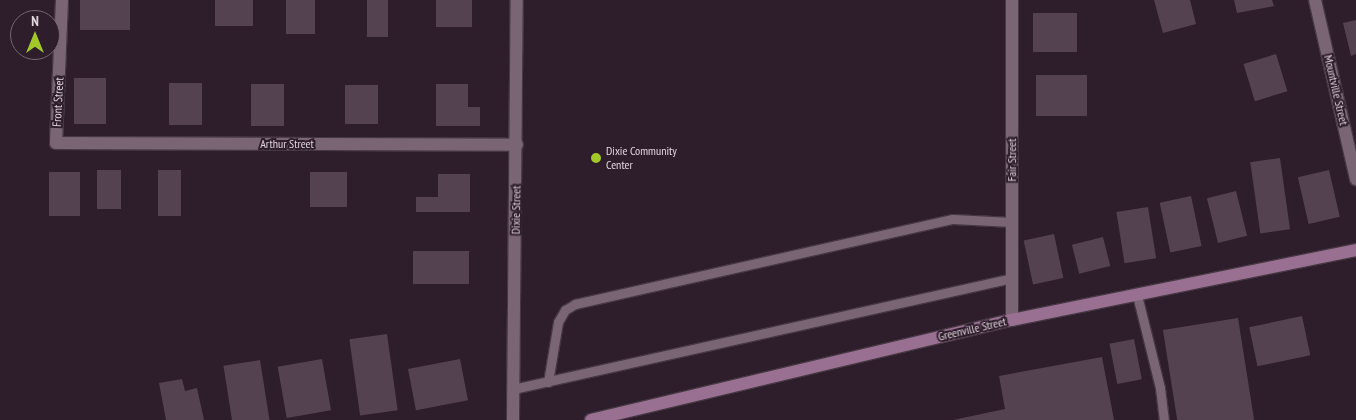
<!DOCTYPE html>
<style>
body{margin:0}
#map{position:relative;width:1356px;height:420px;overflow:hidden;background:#2e1d2b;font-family:"PT Sans Narrow",sans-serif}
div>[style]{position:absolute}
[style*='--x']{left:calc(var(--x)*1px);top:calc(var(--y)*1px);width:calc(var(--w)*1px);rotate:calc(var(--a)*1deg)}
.building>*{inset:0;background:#554251;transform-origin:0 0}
.roads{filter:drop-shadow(1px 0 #463843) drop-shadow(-1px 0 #463843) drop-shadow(0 1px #463843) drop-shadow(0 -1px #463843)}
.lane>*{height:9px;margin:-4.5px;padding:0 4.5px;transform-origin:4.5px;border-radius:4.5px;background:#7a6575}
.street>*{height:12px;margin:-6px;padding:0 6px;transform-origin:6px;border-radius:6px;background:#7a6575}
.secondary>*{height:12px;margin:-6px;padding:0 6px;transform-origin:6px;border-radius:6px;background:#9a7092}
.dots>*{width:14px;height:14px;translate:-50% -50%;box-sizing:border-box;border:2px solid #2e1d2b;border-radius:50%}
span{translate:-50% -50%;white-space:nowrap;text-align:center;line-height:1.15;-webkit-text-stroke:4px #2e1d2b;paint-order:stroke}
.street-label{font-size:12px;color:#e0d4dd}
.poi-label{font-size:12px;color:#e0d4dd}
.left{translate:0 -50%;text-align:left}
.north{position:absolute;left:10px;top:10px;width:50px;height:50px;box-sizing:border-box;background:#2e1d2b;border:1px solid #756672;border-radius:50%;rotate:0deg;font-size:14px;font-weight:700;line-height:20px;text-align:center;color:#e0d4dd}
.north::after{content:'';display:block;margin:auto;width:18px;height:22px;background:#a2c929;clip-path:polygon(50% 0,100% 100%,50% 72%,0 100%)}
</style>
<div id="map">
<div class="building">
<div style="left:80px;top:0;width:50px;height:30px"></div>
<div style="left:215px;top:0;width:38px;height:26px"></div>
<div style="left:286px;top:0;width:29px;height:34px"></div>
<div style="left:367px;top:0;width:21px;height:37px"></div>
<div style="left:436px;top:0;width:36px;height:27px"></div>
<div style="clip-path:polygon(1154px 0,1190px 0,1196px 24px,1163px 33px)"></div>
<div style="clip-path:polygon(1234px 0,1272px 0,1274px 6px,1237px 13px)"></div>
<div style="left:1033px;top:13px;width:44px;height:39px"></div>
<div style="clip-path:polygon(1356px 20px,1356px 54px,1351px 56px,1343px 23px)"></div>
<div style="left:1276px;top:54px;width:39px;height:34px;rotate:73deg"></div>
<div style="left:1036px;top:75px;width:51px;height:41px"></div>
<div style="left:74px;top:78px;width:32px;height:46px"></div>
<div style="left:169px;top:83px;width:33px;height:42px"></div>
<div style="left:251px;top:84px;width:33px;height:42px"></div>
<div style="clip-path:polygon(436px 84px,468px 84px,468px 107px,480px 107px,480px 126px,436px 126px)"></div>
<div style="left:345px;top:85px;width:33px;height:39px"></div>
<div style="left:1280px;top:158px;width:72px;height:30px;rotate:82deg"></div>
<div style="left:97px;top:170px;width:24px;height:39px"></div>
<div style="left:158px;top:170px;width:23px;height:46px"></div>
<div style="left:1329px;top:170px;width:48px;height:32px;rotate:77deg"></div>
<div style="left:49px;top:172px;width:31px;height:44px"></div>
<div style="left:310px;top:172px;width:37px;height:35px"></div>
<div style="clip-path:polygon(438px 174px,470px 174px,470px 212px,416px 212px,416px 197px,438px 197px)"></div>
<div style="left:1236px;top:191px;width:46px;height:30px;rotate:76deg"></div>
<div style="left:1191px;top:196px;width:51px;height:32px;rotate:78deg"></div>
<div style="left:1148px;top:207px;width:52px;height:32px;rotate:81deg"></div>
<div style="left:1054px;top:234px;width:45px;height:31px;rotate:78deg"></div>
<div style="left:1103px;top:237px;width:30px;height:32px;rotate:76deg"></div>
<div style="left:413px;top:251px;width:56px;height:33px"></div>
<div style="left:1302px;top:316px;width:40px;height:54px;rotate:78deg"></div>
<div style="left:1238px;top:318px;width:103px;height:76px;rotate:81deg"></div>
<div style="left:387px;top:334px;width:77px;height:38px;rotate:82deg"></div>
<div style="left:1134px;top:339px;width:41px;height:25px;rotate:79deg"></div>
<div style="clip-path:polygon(1102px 357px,1114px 420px,953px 420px,1005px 409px,999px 376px)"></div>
<div style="left:322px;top:359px;width:52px;height:45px;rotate:80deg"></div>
<div style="left:460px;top:359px;width:42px;height:53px;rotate:79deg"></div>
<div style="left:260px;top:360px;width:61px;height:37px;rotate:81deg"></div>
<div style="clip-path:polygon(182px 379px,185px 391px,197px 388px,204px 420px,166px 420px,159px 383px)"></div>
</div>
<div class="roads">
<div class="lane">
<div style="--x:1137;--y:295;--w:96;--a:76.1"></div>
<div style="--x:1160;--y:388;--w:32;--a:83"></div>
<div style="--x:548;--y:382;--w:61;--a:-80.5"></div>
<div style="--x:558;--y:322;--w:14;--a:-60"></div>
<div style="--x:565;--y:310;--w:12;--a:-31"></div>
<div style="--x:575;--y:304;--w:387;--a:-12.7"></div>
<div style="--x:953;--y:219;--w:59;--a:2.9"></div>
<div style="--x:513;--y:389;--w:511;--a:-12.54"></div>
</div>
<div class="street">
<div style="--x:62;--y:0;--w:143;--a:92.4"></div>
<div style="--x:56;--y:143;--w:461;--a:0.2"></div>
<div style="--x:1315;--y:0;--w:184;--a:77.1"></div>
<div style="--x:1012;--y:320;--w:320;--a:-90"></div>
<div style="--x:513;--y:420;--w:420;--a:-89.5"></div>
</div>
<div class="secondary">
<div style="--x:591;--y:420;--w:433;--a:-13.4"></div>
<div style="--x:1012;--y:320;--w:351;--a:-11.5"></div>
</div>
</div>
<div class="dots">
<div style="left:596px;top:158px;background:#a2c929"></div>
</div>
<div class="street-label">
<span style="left:1336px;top:90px;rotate:77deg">Mountville Street</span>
<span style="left:58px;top:102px;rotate:-87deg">Front Street</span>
<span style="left:287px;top:144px">Arthur Street</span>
<span style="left:1012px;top:160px;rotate:-90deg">Fair Street</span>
<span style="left:516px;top:210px;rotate:-89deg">Dixie Street</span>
<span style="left:972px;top:329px;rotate:-13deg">Greenville Street</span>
</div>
<div class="poi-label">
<span class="left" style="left:606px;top:158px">Dixie Community<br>Center</span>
</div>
<div class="north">N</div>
</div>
